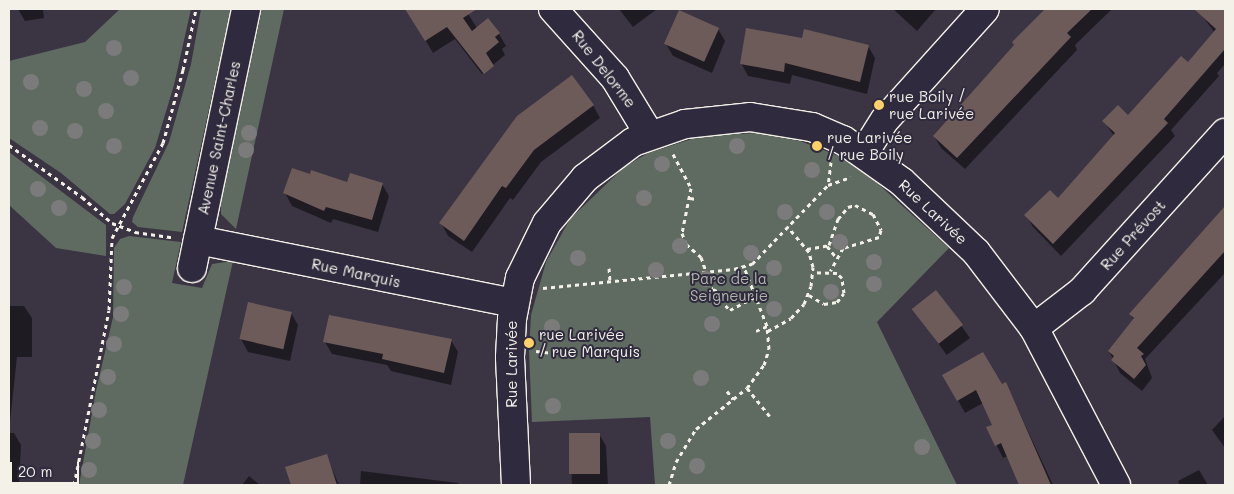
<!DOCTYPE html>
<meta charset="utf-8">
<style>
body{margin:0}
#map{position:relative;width:1234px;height:494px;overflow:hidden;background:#3b3443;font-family:Mali,sans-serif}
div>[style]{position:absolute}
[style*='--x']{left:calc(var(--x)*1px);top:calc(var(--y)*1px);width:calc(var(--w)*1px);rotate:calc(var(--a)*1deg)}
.green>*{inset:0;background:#5f6b61}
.shadow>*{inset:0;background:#0007;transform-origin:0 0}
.building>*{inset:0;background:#6d5b5a;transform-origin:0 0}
.path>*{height:3px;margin-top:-1.5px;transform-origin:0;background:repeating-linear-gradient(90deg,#f4f1e8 0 4px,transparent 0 8px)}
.roads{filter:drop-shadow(1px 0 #f4f1e8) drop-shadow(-1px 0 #f4f1e8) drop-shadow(0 1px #f4f1e8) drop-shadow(0 -1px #f4f1e8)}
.minor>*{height:28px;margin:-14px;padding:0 14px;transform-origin:14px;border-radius:14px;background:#2f2a3d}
.trees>*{width:16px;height:16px;margin:-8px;border-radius:50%;background:#7c7b7c}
.dots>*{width:14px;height:14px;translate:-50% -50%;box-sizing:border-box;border:2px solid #2f2a3d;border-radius:50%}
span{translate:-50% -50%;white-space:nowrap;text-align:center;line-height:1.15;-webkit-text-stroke:4px #2f2a3d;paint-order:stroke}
.street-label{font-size:15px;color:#f4f1e8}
.poi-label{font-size:15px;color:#f4f1e8}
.left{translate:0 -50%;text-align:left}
.park-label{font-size:15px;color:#b1b5ab}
.frame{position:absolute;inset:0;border:10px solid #f4f1e8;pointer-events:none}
.scale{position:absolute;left:10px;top:462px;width:69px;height:22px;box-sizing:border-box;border:2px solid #f4f1e8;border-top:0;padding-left:6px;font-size:15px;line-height:18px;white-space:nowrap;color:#f4f1e8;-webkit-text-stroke:4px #2f2a3d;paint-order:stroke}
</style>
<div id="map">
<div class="green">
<div style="clip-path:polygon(120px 9px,191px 9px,174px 85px,155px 148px,125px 204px,114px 214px,110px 214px,61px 173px,9px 138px,9px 61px,85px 42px)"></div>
<div style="clip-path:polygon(201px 9px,231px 9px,182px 232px,138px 227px,132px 222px,133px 217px,169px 142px,191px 64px)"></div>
<div style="clip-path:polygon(262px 9px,284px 9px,236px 229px,221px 214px,221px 201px)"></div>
<div style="clip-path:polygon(757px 133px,800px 141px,839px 156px,876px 182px,949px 248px,877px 322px,957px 485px,655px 485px,650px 417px,532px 422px,529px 351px,531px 315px,546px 262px,570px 219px,624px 167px,648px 153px,701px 136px)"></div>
<div style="clip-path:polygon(9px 152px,106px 225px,106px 256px,56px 248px,9px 205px)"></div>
<div style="clip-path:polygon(129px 236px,181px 242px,172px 283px,202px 288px,212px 264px,233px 261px,183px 485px,79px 485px,96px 391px,113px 317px,114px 248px,120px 239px)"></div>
</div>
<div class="shadow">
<div style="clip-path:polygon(18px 9px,43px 9px,44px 18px,25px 21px)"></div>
<div style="clip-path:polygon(407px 9px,465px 9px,477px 28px,499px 34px,506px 46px,502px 49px,505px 55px,482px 74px,455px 39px,433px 53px)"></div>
<div style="clip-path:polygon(619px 9px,657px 9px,633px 27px)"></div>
<div style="clip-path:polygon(893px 9px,936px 9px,917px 31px)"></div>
<div style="clip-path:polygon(1049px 9px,1112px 9px,1075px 45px,1077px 50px,965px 169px,941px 148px,934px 136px,1015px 45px,1014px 43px)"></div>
<div style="clip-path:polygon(1207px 9px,1225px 9px,1225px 64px,1217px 73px,1219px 76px,1171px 130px,1175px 136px,1061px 256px,1033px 227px,1026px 215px,1058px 200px,1114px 136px,1104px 121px,1128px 116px,1188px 63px,1215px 33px,1201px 14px)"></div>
<div style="clip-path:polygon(718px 29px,725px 41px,712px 73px,673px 56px,666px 44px)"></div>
<div style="clip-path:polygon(868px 46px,875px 58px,867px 94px,792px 75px,790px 84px,748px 76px,741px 63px)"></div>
<div style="clip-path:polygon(593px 105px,600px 118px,541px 162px,513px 200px,510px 198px,472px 252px,448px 236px,441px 223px,518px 117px)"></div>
<div style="clip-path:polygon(310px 175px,348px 184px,382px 184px,389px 196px,378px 232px,333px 219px,331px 223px,292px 206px,285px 193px)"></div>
<div style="clip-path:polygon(1225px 208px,1225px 273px,1145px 359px,1152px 378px,1142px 391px,1120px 373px,1109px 351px,1134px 320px,1130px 314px)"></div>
<div style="left:936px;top:291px;width:58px;height:29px;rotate:54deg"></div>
<div style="clip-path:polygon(9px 306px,24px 306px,32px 318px,32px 357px,17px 357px,9px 431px)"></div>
<div style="clip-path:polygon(291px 313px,298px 325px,290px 361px,248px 352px,241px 339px)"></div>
<div style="clip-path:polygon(451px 340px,458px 352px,451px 385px,391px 371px,387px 365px,332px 354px,325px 342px)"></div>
<div style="clip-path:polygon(944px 375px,1001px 386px,1006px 384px,1053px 485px,1020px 485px,1008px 456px,1003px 458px,988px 428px,993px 425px,983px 403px,965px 413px)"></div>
<div style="clip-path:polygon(1225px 416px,1225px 448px,1212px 430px)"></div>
<div style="clip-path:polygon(9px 433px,14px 433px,21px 445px,19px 485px,9px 485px)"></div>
<div style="clip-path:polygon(570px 434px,599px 434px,606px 446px,608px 485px,572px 485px)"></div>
<div style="clip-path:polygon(326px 455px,339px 485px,292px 485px,286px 468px)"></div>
<div style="clip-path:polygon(1199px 470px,1208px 485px,1180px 485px,1178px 481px)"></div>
<div style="clip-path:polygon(361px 471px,458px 483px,460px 485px,360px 485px)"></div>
<div style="clip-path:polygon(249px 476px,260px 485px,242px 485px)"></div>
</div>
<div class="building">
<div style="clip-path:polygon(405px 9px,477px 9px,463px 18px,472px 31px,488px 18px,500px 33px,495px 37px,499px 42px,486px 53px,494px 66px,484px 74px,447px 27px,425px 41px)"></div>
<div style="clip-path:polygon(1045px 9px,1092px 9px,1067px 33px,1071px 37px,957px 158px,933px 136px,1014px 45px,1012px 42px)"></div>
<div style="clip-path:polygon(1194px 9px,1225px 9px,1225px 49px,1164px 119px,1168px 123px,1053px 244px,1024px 215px,1050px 190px,1058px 198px,1115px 133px,1102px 121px,1118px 105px,1128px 115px,1181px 56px,1188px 62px,1216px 29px)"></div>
<div style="left:679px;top:10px;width:44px;height:37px;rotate:24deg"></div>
<div style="clip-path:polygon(746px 28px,802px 38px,804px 29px,869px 45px,860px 82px,785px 63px,784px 72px,740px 64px)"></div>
<div style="clip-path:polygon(572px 75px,594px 105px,534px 150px,506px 188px,502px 186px,464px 241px,439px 223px,517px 116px)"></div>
<div style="clip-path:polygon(292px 168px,310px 174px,311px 170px,347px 182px,350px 173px,383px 183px,372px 220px,326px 207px,324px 211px,283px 193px)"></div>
<div style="clip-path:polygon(1225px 206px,1225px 251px,1137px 348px,1144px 354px,1141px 356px,1146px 365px,1134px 379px,1111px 360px,1114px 356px,1108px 351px,1134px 318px,1129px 314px)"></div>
<div style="left:936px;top:290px;width:44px;height:31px;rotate:52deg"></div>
<div style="left:248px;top:302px;width:45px;height:38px;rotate:13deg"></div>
<div style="clip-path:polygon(329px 315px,452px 339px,444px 373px,382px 359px,383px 354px,323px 342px)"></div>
<div style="clip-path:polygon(983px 352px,1002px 384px,1006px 382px,1051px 485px,1019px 485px,1001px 443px,995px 446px,986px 427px,992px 425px,976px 390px,957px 401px,942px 375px)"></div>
<div style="left:569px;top:433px;width:31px;height:41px"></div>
<div style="clip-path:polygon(327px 454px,337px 485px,291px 485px,285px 467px)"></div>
</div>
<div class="path">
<div style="--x:9;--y:145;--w:90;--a:35.5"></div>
<div style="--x:82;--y:197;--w:40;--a:41"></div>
<div style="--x:112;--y:223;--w:25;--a:21"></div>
<div style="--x:135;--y:232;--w:37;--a:8"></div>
<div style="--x:673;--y:154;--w:38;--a:62"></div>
<div style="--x:691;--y:188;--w:46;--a:101.3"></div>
<div style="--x:682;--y:233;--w:12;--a:70"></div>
<div style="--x:686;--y:244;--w:20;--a:41"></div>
<div style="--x:701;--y:257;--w:39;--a:71"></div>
<div style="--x:714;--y:294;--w:23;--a:45"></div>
<div style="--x:730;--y:310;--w:27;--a:-28"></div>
<div style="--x:831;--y:162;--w:23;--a:97"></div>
<div style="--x:828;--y:185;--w:24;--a:-19"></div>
<div style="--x:690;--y:198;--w:6;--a:9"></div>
<div style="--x:827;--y:246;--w:14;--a:51"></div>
<div style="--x:807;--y:249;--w:22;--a:-10"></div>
<div style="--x:829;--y:245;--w:28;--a:-71"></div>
<div style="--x:838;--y:219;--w:16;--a:-50"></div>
<div style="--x:848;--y:207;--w:7;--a:-16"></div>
<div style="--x:855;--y:205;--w:20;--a:27"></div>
<div style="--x:873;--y:214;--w:18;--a:63"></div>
<div style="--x:881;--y:230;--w:7;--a:106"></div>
<div style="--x:879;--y:237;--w:38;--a:163"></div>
<div style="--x:843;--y:248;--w:26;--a:119"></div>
<div style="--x:609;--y:268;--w:13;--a:86"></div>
<div style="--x:543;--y:288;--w:192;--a:-5.7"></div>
<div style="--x:734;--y:269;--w:19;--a:-16"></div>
<div style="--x:752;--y:264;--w:110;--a:-46.1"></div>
<div style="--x:713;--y:289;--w:9;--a:27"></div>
<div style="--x:809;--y:295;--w:17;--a:31"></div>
<div style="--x:824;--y:304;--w:13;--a:-9"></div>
<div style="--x:837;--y:302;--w:11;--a:-52"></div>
<div style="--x:844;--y:293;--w:15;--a:-98"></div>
<div style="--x:842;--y:278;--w:7;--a:-135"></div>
<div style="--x:837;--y:273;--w:24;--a:-178"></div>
<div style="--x:756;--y:331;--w:12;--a:-24"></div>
<div style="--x:768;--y:331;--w:26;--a:-29"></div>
<div style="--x:791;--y:318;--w:19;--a:-47"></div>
<div style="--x:804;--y:304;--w:19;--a:-69"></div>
<div style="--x:811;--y:286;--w:19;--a:-84"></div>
<div style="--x:813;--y:267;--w:16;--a:-105"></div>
<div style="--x:809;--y:252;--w:33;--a:-130"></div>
<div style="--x:536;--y:351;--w:31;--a:7"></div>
<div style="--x:747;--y:388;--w:36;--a:51"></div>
<div style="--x:727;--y:391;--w:10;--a:53"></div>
<div style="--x:74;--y:485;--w:178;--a:-78.7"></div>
<div style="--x:109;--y:310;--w:72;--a:-87.6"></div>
<div style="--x:112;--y:238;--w:108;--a:-61.8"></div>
<div style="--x:163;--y:143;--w:76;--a:-74.7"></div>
<div style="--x:183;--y:70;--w:62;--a:-78"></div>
<div style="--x:669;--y:485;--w:24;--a:-73"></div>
<div style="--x:676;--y:462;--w:39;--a:-59"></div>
<div style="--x:696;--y:429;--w:65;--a:-38.8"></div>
<div style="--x:747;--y:388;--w:29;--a:-54"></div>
<div style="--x:764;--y:365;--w:17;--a:-73"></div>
<div style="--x:769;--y:349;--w:23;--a:-95"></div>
<div style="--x:767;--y:326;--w:63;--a:-111.3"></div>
</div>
<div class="roads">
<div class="minor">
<div style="--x:553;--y:9;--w:93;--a:48.1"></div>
<div style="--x:615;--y:78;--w:66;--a:58.7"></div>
<div style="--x:864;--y:153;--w:39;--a:-58"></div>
<div style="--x:885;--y:120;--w:149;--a:-48"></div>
<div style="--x:198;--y:240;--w:322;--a:11.3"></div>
<div style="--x:192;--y:268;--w:265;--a:-78.2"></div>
<div style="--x:1034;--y:328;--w:61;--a:-37.6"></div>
<div style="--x:1082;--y:291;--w:213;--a:-47.9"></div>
<div style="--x:516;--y:485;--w:128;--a:-92.7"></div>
<div style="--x:510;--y:357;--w:38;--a:-87"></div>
<div style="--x:512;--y:319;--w:42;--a:-79"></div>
<div style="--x:520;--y:278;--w:61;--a:-63.9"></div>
<div style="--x:547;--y:223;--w:59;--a:-49.8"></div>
<div style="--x:585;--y:178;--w:60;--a:-36.9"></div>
<div style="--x:633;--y:142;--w:55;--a:-19.1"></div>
<div style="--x:685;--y:124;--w:65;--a:-6.1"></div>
<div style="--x:750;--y:117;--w:63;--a:9.2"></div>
<div style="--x:812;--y:127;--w:34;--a:23"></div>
<div style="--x:843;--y:140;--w:72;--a:35.4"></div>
<div style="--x:902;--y:182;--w:102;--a:43.4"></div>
<div style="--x:976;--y:252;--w:96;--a:52.7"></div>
<div style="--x:1034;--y:328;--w:177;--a:62.4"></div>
</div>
</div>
<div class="trees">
<div style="left:114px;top:48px"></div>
<div style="left:131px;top:78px"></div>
<div style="left:31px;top:82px"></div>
<div style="left:84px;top:89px"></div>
<div style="left:106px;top:111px"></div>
<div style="left:40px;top:128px"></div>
<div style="left:75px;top:131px"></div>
<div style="left:249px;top:133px"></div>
<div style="left:114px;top:146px"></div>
<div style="left:737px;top:146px"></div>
<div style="left:246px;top:150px"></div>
<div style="left:662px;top:164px"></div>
<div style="left:812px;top:170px"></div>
<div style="left:38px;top:189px"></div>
<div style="left:644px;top:198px"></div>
<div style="left:59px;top:208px"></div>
<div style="left:785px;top:212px"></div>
<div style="left:827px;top:212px"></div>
<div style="left:840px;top:242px"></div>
<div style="left:680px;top:246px"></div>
<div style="left:751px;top:253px"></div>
<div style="left:578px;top:258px"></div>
<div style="left:874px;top:262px"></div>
<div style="left:774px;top:268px"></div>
<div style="left:656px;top:270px"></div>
<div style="left:706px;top:279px"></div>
<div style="left:874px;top:284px"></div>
<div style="left:124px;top:287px"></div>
<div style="left:831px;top:292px"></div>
<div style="left:774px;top:309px"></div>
<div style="left:121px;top:314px"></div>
<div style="left:712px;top:324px"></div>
<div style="left:552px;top:327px"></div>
<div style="left:114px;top:344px"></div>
<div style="left:108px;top:377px"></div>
<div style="left:701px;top:378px"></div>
<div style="left:553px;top:406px"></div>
<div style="left:99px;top:410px"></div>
<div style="left:93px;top:441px"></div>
<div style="left:668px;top:441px"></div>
<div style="left:922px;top:447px"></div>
<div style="left:697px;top:466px"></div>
<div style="left:89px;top:470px"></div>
</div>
<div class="dots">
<div style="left:879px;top:105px;background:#ffd166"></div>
<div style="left:817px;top:146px;background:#ffd166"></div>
<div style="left:529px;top:343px;background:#ffd166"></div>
</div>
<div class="street-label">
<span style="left:604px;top:69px;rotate:52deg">Rue Delorme</span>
<span style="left:219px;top:138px;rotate:-78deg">Avenue Saint-Charles</span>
<span style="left:933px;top:212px;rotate:43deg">Rue Larivée</span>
<span style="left:1133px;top:235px;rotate:-48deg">Rue Prévost</span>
<span style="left:356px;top:273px;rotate:12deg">Rue Marquis</span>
<span style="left:512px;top:364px;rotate:-90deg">Rue Larivée</span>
</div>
<div class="poi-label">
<span class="left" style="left:889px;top:105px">rue Boily /<br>rue Larivée</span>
<span class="left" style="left:827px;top:146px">rue Larivée<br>/ rue Boily</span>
<span class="left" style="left:539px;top:343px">rue Larivée<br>/ rue Marquis</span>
</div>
<div class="park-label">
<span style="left:729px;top:287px">Parc de la<br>Seigneurie</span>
</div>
<div class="frame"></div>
<div class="scale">20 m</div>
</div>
